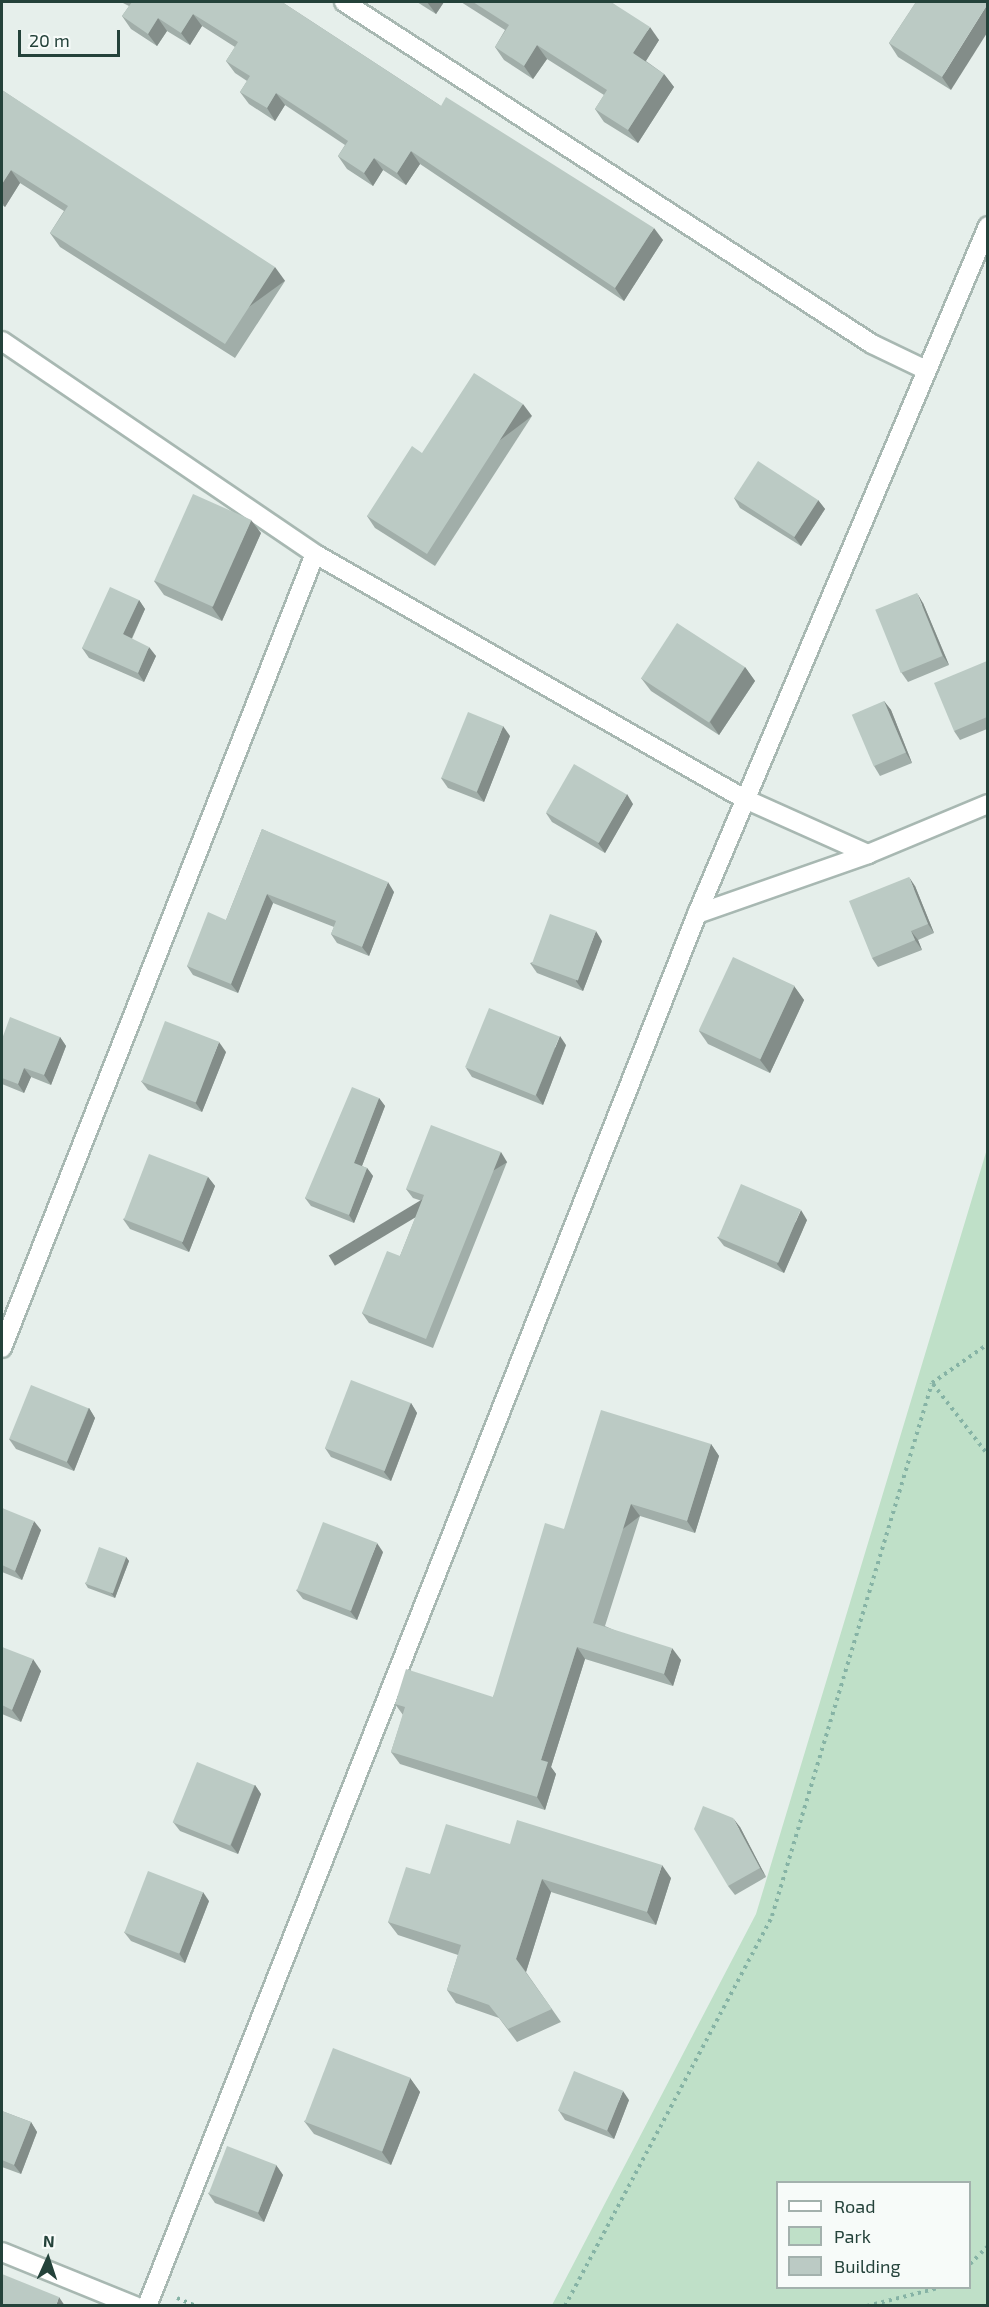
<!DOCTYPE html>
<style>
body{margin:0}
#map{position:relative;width:989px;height:2307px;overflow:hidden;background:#e6efeb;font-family:"Exo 2",sans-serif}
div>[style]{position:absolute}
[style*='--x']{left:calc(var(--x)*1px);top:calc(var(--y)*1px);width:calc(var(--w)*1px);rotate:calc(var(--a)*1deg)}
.green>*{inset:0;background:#bfe0c8}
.path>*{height:4px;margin-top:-2px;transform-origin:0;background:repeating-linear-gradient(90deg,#86b3a5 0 3px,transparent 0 7.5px)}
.roads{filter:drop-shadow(2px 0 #a8b8b2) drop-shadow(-2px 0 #a8b8b2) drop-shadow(0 2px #a8b8b2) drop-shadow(0 -2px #a8b8b2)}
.street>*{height:18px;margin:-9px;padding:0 9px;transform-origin:9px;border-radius:9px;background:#fff}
.wall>*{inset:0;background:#a1aea9}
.shaded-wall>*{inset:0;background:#838d89;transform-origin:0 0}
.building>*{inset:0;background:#bbcac4;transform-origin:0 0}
span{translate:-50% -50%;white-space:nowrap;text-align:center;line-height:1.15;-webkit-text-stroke:6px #f7fbf9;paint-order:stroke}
.frame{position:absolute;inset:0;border:3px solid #24423a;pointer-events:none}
.legend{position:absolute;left:776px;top:2181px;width:195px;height:108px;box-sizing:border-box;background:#f7fbf9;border:2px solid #a3b1ad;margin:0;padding:8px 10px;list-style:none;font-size:18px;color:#24423a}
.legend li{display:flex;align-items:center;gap:12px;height:30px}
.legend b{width:30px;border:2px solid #a3b1ad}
.north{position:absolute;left:18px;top:2229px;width:60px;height:60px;-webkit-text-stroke:4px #f7fbf9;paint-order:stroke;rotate:3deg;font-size:16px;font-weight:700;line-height:24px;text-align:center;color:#24423a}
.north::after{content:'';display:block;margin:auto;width:21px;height:27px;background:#24423a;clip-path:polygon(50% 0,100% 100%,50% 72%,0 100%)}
.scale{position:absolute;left:18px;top:30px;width:102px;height:27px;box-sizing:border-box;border:3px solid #24423a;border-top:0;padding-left:8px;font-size:18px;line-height:21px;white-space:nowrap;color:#24423a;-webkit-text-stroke:4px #f7fbf9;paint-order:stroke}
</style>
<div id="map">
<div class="green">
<div style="clip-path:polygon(evenodd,987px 1149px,987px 2305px,552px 2305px,756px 1914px,987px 1149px,778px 2182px,970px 2182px,970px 2288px,778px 2288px,778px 2182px)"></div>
</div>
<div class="path">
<div style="--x:933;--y:1384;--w:90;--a:52.2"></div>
<div style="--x:970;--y:2264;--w:25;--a:-45"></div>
<div style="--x:177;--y:2298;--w:21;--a:23"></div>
<div style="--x:565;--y:2306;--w:442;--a:-62"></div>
<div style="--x:772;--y:1916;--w:556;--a:-73.29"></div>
<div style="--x:932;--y:1383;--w:68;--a:-34.9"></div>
<div style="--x:867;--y:2306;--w:73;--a:-14.2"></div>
</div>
<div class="roads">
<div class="street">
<div style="--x:344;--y:2;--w:629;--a:32.93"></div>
<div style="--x:872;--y:344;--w:60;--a:25.7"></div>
<div style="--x:2;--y:341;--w:379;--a:34.2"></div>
<div style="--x:315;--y:554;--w:495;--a:29.7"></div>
<div style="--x:745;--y:799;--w:135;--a:24.1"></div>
<div style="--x:697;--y:914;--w:181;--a:-19.3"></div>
<div style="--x:868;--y:854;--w:130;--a:-22.6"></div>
<div style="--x:2;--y:1348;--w:853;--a:-68.49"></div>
<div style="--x:2;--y:2252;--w:144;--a:22.1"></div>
<div style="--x:147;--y:2306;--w:1497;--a:-68.44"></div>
<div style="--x:697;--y:914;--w:747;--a:-67.07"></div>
</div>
</div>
<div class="wall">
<div style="clip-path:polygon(121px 2px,282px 2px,441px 106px,663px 240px,624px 301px,420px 164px,406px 185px,383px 170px,373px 186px,347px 169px,338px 156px,345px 145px,285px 105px,275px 121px,249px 104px,240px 92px,247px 81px,235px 73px,226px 61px,235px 47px,202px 26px,190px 45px,167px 31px,157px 46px,131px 29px,122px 16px,129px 6px)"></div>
<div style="clip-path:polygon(417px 2px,444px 2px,436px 14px)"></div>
<div style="clip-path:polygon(461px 2px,611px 2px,659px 40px,646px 61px,664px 74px,674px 87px,638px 143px,604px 122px,595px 109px,604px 95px,547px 59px,533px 79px,504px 60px,495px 47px,505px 30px)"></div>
<div style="clip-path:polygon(916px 2px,951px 90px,898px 57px,889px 43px)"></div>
<div style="clip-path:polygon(2px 90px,285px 281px,235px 358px,60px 247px,50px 233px,64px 211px,20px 183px,5px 207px,2px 205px)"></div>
<div style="clip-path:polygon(532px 416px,435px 566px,375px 528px,367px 516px)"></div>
<div style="clip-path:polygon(734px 498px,818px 500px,825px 509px,801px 546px,740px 508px)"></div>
<div style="clip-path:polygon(261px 533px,222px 621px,164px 595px,154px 581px)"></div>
<div style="clip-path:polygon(139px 600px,145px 609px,132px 639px,156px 656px,144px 682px,89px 658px,82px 648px)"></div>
<div style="clip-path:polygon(923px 603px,949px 665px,908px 682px,901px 672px)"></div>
<div style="clip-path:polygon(987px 661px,987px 729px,960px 740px,954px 731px)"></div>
<div style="clip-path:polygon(745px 667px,755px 681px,719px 735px,651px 691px,641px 678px)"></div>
<div style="clip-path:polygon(884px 701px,891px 710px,912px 763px,880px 776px,874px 766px)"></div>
<div style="clip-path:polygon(510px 736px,484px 802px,448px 788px,441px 778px)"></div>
<div style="clip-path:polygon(633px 804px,605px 853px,552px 822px,546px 813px)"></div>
<div style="clip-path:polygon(262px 829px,394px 892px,369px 956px,337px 943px,331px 934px,334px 927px,273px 903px,238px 993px,193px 975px,187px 966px,226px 920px)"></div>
<div style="clip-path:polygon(915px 886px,934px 933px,918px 940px,922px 950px,878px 967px,872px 958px)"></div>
<div style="clip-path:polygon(602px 941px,583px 991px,537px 973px,530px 963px)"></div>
<div style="clip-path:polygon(794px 986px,804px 1000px,770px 1073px,708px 1044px,699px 1031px)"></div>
<div style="clip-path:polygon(60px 1037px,66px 1046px,51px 1085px,31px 1077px,24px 1093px,2px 1084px,2px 1039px)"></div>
<div style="clip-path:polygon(566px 1045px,543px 1105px,472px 1077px,466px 1068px)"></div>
<div style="clip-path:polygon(226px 1052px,202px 1112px,148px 1090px,141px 1081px)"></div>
<div style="clip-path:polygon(379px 1098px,385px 1106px,362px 1166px,367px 1168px,373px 1176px,354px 1223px,311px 1206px,305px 1198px)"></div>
<div style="clip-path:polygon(507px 1162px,433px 1348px,369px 1323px,362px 1313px,400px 1256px,422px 1201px,413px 1198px,406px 1189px)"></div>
<div style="clip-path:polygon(208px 1177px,215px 1186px,189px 1252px,130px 1229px,123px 1219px)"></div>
<div style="clip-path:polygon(807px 1220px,784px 1273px,724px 1246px,717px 1237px)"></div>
<div style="clip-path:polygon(411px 1403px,417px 1413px,391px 1481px,331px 1457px,325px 1448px)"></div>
<div style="clip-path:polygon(89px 1408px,95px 1418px,74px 1471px,16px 1449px,9px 1439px)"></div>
<div style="clip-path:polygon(711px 1444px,719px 1456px,695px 1533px,640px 1516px,605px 1626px,681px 1660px,673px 1686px,585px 1659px,551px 1767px,556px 1774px,545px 1810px,400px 1764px,391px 1752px,403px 1715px,395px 1704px,493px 1697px,564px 1529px)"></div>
<div style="clip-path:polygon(2px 1508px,41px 1530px,22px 1580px,2px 1572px)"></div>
<div style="clip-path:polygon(383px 1552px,357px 1620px,303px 1599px,296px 1590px)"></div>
<div style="clip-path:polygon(126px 1557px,129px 1561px,115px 1598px,88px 1588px,85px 1583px)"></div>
<div style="clip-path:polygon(2px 1647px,41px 1671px,21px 1722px,2px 1714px)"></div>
<div style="clip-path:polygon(255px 1785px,261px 1794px,238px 1854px,180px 1831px,173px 1822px)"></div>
<div style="clip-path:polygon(740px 1827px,766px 1877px,735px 1895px,728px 1886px)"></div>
<div style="clip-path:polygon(510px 1844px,671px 1878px,656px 1925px,551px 1892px,526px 1972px,561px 2022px,517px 2042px,499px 2018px,456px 2003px,447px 1990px,458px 1955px,398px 1935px,388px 1922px,430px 1874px)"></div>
<div style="clip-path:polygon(209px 1901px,185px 1963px,131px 1941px,124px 1932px)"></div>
<div style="clip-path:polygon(410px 2078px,420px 2092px,391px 2165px,314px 2134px,304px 2121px)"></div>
<div style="clip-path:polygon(629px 2100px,614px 2139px,565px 2120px,559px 2111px)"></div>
<div style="clip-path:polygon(2px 2111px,31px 2122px,37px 2132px,21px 2174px,2px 2167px)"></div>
<div style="clip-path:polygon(276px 2165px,283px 2175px,264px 2222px,215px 2203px,208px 2193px)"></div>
</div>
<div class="shaded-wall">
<div style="clip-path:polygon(427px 2px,444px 2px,436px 14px)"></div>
<div style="clip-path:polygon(987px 5px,987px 33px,951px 90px,942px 77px)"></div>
<div style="clip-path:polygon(193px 14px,202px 26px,190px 45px,181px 33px)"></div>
<div style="clip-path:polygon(158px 18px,167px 31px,157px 46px,148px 34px)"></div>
<div style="clip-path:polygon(650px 27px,659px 40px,642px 67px,633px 53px)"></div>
<div style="clip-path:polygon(537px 45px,547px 59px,533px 79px,524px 66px)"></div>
<div style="clip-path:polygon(664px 74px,674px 87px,638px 143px,628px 130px)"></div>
<div style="clip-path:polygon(276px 93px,285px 105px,275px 121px,267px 108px)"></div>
<div style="clip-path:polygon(411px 151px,420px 164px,406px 185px,397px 173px)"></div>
<div style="clip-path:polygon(374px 158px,383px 170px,373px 186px,364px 173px)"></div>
<div style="clip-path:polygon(11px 170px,20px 183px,5px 207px,2px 202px,2px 184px)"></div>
<div style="clip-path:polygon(654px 228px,663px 240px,624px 301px,615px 288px)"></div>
<div style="left:275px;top:267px;width:17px;height:92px;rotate:54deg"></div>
<div style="left:523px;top:404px;width:15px;height:178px;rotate:53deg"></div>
<div style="clip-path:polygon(818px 500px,825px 509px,801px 546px,794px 537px)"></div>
<div style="clip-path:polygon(251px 520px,261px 533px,222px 621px,212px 607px)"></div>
<div style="clip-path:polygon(917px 593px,923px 603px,949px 665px,943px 656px)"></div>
<div style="clip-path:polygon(139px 600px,145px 609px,129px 644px,123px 634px)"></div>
<div style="clip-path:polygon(149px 647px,156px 656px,144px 682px,138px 673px)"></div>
<div style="clip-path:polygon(745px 667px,755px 681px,719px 735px,710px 722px)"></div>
<div style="clip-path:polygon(884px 701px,891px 710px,912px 763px,906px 753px)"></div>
<div style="clip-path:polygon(503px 726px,510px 736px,484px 802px,477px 792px)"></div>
<div style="clip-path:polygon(627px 794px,633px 804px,605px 853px,598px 843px)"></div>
<div style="clip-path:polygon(909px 877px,915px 886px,934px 933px,928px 924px)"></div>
<div style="clip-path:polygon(388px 882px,394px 892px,369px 956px,362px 947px)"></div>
<div style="clip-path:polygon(267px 894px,273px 903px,238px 993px,231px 984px)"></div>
<div style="clip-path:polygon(596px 931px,602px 941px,583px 991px,576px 981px)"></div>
<div style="clip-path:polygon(911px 931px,918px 940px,922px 950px,915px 940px)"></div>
<div style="clip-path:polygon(794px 986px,804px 1000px,770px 1073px,760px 1060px)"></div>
<div style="clip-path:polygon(560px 1036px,566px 1045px,543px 1105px,536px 1095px)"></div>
<div style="clip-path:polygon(60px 1037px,66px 1046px,51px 1085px,44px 1075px)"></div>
<div style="clip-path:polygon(219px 1042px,226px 1052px,202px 1112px,195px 1102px)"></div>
<div style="clip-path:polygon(24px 1068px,31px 1077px,24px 1093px,18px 1084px)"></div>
<div style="clip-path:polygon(379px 1098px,385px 1106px,360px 1171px,354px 1163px)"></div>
<div style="left:501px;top:1152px;width:12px;height:201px;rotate:59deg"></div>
<div style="clip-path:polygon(367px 1168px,373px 1176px,354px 1223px,349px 1215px)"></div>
<div style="clip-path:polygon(208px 1177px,215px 1186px,189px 1252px,182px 1243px)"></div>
<div style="clip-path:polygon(801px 1210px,807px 1220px,784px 1273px,777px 1264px)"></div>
<div style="clip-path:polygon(411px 1403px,417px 1413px,391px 1481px,384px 1472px)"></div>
<div style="clip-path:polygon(89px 1408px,95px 1418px,74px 1471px,67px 1462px)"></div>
<div style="clip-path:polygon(711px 1444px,719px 1456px,695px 1533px,687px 1521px)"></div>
<div style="left:631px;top:1504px;width:15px;height:125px;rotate:53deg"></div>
<div style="clip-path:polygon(34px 1521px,41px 1530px,22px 1580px,15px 1571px)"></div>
<div style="clip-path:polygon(377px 1543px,383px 1552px,357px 1620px,350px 1611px)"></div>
<div style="clip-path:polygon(126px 1557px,129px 1561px,115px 1598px,111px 1593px)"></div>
<div style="clip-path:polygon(577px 1647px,585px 1659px,551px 1767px,556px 1774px,545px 1810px,537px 1797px,541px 1760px)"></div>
<div style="clip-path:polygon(672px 1648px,681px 1660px,673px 1686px,664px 1674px)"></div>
<div style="clip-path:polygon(33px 1659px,41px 1671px,21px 1722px,12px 1710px)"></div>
<div style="clip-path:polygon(255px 1785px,261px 1794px,238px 1854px,231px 1845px)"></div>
<div style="clip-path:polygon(733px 1818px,740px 1827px,766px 1877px,760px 1868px)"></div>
<div style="clip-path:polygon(662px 1865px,671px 1878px,656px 1925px,647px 1912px)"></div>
<div style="clip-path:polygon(542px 1879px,551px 1892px,526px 1972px,516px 1959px)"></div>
<div style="clip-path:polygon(203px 1892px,209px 1901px,185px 1963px,179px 1953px)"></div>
<div style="clip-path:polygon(410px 2078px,420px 2092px,391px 2165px,382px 2152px)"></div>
<div style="clip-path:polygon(623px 2091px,629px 2100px,614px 2139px,607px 2130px)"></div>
<div style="clip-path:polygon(31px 2122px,37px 2132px,21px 2174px,14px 2165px)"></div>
<div style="clip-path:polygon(276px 2165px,283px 2175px,264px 2222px,258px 2213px)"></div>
<div style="clip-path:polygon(59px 2297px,65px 2306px,56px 2306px)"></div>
</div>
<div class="building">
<div style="clip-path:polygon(132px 2px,282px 2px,441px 106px,446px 97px,654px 228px,615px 288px,411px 151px,397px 173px,374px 158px,364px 173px,338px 156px,348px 141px,325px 125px,276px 93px,267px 108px,240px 92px,250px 76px,226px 61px,238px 42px,193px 14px,181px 33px,158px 18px,148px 34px,122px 16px)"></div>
<div style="clip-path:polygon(473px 2px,611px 2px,650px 27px,633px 53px,664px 74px,628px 130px,595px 109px,607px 90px,537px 45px,524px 66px,495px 47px,509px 25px)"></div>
<div style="clip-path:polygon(916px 2px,987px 2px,987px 5px,942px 77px,889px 43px)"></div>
<div style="clip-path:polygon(2px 90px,275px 267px,225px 344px,50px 233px,68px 206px,11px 170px,2px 184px)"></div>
<div style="clip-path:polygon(474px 373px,523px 404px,427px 554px,367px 516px,412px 446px,422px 453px)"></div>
<div style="left:758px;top:461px;width:72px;height:44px;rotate:33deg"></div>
<div style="left:193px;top:494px;width:64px;height:95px;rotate:24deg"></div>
<div style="clip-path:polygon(110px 587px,139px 600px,123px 634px,149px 647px,138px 673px,82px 648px)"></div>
<div style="left:917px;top:593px;width:68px;height:45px;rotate:68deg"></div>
<div style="left:677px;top:623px;width:81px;height:66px;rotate:33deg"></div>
<div style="clip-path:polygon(987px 661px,987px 717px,954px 731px,934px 683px)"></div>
<div style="left:884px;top:701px;width:56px;height:35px;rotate:67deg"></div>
<div style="left:468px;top:712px;width:38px;height:71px;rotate:22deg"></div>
<div style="left:574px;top:764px;width:61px;height:56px;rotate:30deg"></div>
<div style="clip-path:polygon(262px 829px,388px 882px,362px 947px,331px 934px,336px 921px,267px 894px,231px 984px,187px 966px,208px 912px,226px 920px)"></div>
<div style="clip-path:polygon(909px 877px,928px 924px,911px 931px,915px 940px,872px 958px,849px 901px)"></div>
<div style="left:550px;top:914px;width:49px;height:53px;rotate:20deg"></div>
<div style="left:733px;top:957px;width:68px;height:81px;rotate:25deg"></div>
<div style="left:489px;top:1008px;width:76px;height:64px;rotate:22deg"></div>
<div style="clip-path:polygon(10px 1017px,60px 1037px,44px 1075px,24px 1068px,18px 1084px,2px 1078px,2px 1039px)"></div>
<div style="left:165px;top:1021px;width:58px;height:65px;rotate:21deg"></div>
<div style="clip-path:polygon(352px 1087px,379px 1098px,354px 1163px,367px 1168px,349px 1215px,305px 1198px)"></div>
<div style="clip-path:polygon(431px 1125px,501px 1152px,426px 1339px,362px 1313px,387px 1251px,400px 1256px,424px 1195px,406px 1189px)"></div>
<div style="left:149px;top:1154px;width:63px;height:70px;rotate:21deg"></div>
<div style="left:741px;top:1184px;width:65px;height:58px;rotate:23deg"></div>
<div style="left:351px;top:1380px;width:64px;height:73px;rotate:21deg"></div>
<div style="left:31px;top:1385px;width:62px;height:58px;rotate:22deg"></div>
<div style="clip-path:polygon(601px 1410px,711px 1444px,687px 1521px,631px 1504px,593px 1623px,672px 1648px,664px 1674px,577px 1647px,541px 1760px,548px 1762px,537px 1797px,391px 1752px,405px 1707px,395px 1704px,406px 1669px,493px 1697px,545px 1523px,564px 1529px)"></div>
<div style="clip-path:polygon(2px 1508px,34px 1521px,15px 1571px,2px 1565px)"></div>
<div style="left:323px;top:1522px;width:58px;height:73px;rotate:21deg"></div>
<div style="left:99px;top:1547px;width:29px;height:39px;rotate:20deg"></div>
<div style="clip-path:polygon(2px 1647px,33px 1659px,12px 1710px,2px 1705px)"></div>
<div style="left:197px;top:1762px;width:62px;height:65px;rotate:22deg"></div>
<div style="clip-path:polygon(703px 1806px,733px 1818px,760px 1868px,728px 1886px,694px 1829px)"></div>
<div style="clip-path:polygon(517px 1820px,662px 1865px,647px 1912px,542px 1879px,516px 1959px,552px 2009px,508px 2029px,489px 2005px,447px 1990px,461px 1945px,388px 1922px,406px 1867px,430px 1874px,446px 1824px,510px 1844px)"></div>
<div style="left:148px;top:1871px;width:59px;height:66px;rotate:21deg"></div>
<div style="left:333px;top:2048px;width:83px;height:79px;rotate:21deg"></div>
<div style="left:574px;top:2071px;width:53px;height:43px;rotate:22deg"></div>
<div style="clip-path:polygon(2px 2111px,31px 2122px,14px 2165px,2px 2160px)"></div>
<div style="left:227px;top:2146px;width:53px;height:51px;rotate:21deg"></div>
<div style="clip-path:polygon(2px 2274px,59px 2297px,56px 2306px,2px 2306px)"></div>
</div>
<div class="frame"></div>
<ul class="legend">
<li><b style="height:8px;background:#fff"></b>Road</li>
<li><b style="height:16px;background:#bfe0c8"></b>Park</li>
<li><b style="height:16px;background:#bbcac4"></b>Building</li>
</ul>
<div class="north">N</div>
<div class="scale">20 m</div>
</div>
